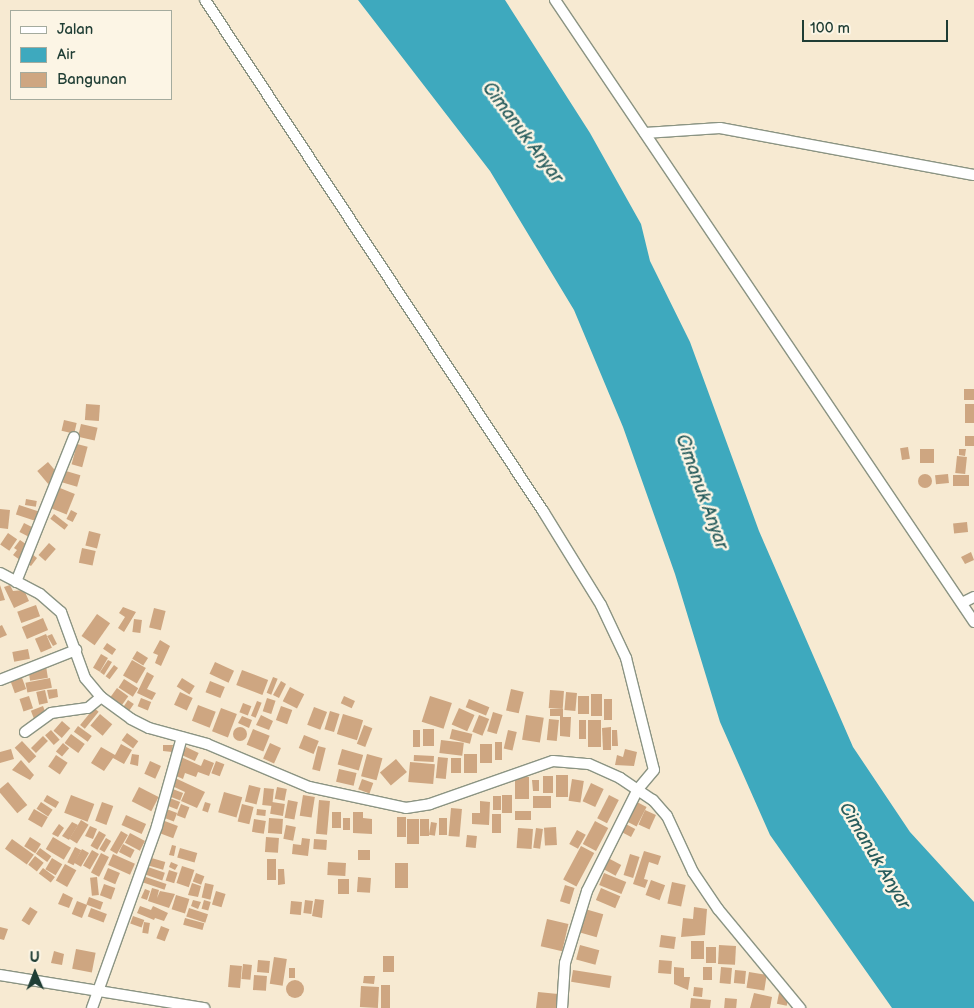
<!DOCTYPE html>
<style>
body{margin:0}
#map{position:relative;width:974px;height:1008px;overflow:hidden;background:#f7ead2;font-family:"Balsamiq Sans",sans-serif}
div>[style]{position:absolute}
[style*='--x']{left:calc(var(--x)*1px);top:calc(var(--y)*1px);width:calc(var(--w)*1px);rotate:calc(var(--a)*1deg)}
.water>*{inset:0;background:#3ea9be}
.building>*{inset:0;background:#cea681;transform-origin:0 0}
.round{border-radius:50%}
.roads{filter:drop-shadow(1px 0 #8b9483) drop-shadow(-1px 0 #8b9483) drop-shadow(0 1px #8b9483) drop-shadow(0 -1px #8b9483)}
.minor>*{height:10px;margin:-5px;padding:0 5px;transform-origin:5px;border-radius:5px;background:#fff}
span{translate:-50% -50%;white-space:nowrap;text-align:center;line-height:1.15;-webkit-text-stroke:5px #fcf5e5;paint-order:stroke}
.water-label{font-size:18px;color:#285d5d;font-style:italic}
.legend{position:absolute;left:10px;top:10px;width:162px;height:90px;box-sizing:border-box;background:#fcf5e5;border:1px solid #a4ab9e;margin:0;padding:6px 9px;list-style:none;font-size:15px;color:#1f3d34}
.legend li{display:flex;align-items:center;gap:10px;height:25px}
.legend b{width:25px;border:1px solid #a4ab9e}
.north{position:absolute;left:10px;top:948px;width:50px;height:50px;-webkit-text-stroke:4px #fcf5e5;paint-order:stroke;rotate:359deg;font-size:14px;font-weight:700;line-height:20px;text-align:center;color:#1f3d34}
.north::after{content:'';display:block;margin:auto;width:18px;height:22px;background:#1f3d34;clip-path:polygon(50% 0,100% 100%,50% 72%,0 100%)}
.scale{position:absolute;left:802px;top:20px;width:146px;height:22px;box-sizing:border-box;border:2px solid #1f3d34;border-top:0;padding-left:6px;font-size:15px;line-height:18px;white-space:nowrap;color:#1f3d34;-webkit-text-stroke:4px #fcf5e5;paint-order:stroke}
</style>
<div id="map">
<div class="water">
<div style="clip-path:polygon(358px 0,505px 0,590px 133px,641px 224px,650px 261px,690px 342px,759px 531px,853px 747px,910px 832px,974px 902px,974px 1008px,892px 1008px,770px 835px,720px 722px,675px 574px,623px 427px,574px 310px,490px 171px)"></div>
</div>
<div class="building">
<div style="left:964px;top:389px;width:10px;height:11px"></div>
<div style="left:86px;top:404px;width:14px;height:16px;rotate:4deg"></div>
<div style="left:965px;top:404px;width:9px;height:19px"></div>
<div style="left:64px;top:420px;width:13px;height:11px;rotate:13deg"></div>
<div style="left:81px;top:424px;width:17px;height:13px;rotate:13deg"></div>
<div style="left:965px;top:436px;width:9px;height:10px"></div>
<div style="left:77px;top:444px;width:11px;height:21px;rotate:15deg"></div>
<div style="left:908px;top:447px;width:12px;height:8px;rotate:81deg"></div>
<div style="left:920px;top:449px;width:14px;height:14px"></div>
<div style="clip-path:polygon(959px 449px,966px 449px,965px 456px,959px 455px)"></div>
<div style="left:957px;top:456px;width:10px;height:17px;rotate:6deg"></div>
<div style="left:48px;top:462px;width:17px;height:14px;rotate:50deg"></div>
<div style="left:66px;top:471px;width:15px;height:12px;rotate:16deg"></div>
<div class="round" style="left:918px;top:474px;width:14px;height:14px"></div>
<div style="left:948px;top:474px;width:9px;height:13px;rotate:84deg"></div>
<div style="left:953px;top:475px;width:16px;height:11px"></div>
<div style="left:60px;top:488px;width:16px;height:22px;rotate:22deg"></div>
<div style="left:26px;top:499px;width:11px;height:6px;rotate:10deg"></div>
<div style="left:19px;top:505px;width:20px;height:10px;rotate:18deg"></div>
<div style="clip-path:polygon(0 509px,10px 510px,8px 529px,0 528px)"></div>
<div style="left:71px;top:510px;width:7px;height:10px;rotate:27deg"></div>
<div style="left:54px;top:514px;width:18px;height:6px;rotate:38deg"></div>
<div style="left:967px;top:522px;width:10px;height:14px;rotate:84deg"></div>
<div style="left:24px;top:523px;width:11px;height:10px;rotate:27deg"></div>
<div style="left:89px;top:531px;width:12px;height:15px;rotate:14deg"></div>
<div style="left:8px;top:533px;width:11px;height:14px;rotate:34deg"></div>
<div style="clip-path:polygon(20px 540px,30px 547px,20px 560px,13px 555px,17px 550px,14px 548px)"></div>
<div style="left:49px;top:543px;width:9px;height:16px;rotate:41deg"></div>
<div style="left:82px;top:548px;width:14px;height:15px;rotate:12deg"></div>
<div style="clip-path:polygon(971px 552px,974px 560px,965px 564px,961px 557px)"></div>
<div style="clip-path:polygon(32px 554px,37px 558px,31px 566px,26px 563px)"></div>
<div style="clip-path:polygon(0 585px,5px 600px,0 601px)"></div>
<div style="clip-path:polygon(10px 585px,13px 591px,24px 590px,29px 601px,14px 608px,4px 587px)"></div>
<div style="left:36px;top:605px;width:12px;height:20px;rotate:70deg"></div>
<div style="clip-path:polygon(123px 607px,136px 612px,124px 632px,118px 628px,125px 617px,119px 613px)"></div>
<div style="left:154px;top:608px;width:12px;height:20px;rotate:14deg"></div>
<div style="left:97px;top:614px;width:16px;height:27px;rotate:35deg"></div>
<div style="left:43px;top:618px;width:13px;height:23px;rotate:67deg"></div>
<div style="left:134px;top:619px;width:8px;height:13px;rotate:7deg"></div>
<div style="clip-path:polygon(2px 625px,7px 635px,0 638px,0 626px)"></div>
<div style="left:46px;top:634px;width:15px;height:12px;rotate:67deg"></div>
<div style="clip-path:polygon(52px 634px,57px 644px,53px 646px,47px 636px)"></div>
<div style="clip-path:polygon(160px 640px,170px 646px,161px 666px,155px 663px,158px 655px,153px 653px)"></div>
<div style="left:107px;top:643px;width:11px;height:7px;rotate:34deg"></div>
<div style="left:28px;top:649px;width:10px;height:16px;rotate:79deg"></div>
<div style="left:137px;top:651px;width:13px;height:9px;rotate:32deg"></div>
<div style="left:101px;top:654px;width:8px;height:16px;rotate:30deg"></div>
<div style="clip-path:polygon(108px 660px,112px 662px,104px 675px,100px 672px)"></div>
<div style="left:132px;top:660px;width:16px;height:18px;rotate:30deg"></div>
<div style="left:215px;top:662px;width:21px;height:13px;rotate:25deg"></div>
<div style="left:114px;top:665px;width:5px;height:14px;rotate:37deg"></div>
<div style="left:46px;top:666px;width:12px;height:18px;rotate:81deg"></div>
<div style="left:242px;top:670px;width:28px;height:16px;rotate:21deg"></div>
<div style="clip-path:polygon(147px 672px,154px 676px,147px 689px,156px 693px,152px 700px,137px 693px)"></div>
<div style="left:21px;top:675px;width:15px;height:12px;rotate:70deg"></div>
<div style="left:273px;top:677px;width:5px;height:17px;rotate:22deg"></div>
<div style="left:50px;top:678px;width:10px;height:25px;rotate:79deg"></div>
<div style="left:182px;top:678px;width:15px;height:10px;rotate:32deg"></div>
<div style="left:124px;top:679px;width:17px;height:10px;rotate:33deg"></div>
<div style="left:210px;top:681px;width:16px;height:12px;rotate:22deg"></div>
<div style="clip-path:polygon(281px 681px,286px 684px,279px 698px,273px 695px)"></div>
<div style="left:290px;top:687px;width:16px;height:16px;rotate:27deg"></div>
<div style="left:117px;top:688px;width:14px;height:16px;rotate:36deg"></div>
<div style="clip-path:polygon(57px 689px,58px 697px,49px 699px,47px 690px)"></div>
<div style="left:511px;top:689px;width:13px;height:22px;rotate:13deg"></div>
<div style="left:45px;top:690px;width:13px;height:9px;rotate:77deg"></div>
<div style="left:550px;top:690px;width:14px;height:18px;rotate:4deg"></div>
<div style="left:180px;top:692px;width:14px;height:14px;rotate:25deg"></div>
<div style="left:566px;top:692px;width:11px;height:18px;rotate:5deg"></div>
<div style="left:591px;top:694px;width:11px;height:22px"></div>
<div style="left:29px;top:696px;width:13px;height:10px;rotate:72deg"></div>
<div style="left:344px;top:696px;width:12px;height:8px;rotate:24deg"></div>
<div style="left:430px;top:696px;width:23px;height:27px;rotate:18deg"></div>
<div style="left:578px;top:696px;width:11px;height:18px"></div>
<div style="left:141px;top:698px;width:11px;height:9px;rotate:22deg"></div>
<div style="left:267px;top:698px;width:9px;height:14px;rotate:18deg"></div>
<div style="left:469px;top:699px;width:22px;height:9px;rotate:22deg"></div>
<div style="left:604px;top:699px;width:8px;height:21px"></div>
<div style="left:128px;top:700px;width:7px;height:12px;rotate:34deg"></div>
<div style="left:257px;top:701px;width:5px;height:16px;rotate:22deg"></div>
<div style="left:243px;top:703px;width:9px;height:10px;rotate:21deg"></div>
<div style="left:198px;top:705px;width:19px;height:17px;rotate:21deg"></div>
<div style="left:43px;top:706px;width:9px;height:13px;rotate:69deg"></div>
<div style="left:281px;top:706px;width:12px;height:15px;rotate:20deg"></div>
<div style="left:314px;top:707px;width:14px;height:19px;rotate:21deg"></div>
<div style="left:94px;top:708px;width:6px;height:22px;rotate:39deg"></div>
<div style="left:221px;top:708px;width:17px;height:25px;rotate:21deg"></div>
<div style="left:459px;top:708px;width:17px;height:18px;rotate:24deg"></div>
<div style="clip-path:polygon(550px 709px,563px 709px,563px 717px,571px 717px,570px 737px,560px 736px,560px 716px,550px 716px)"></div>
<div style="left:330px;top:711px;width:10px;height:19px;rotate:17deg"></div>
<div style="left:493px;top:712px;width:10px;height:20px;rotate:17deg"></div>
<div style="left:100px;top:714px;width:16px;height:15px;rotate:40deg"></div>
<div style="left:343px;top:714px;width:21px;height:21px;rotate:17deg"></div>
<div style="clip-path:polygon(261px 715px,273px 721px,269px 730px,256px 725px)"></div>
<div style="left:479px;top:715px;width:11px;height:18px;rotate:22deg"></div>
<div style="left:526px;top:715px;width:18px;height:25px;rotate:9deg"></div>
<div style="clip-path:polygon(242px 716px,252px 720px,249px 728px,238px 723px)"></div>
<div style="left:549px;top:719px;width:10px;height:21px;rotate:6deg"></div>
<div style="left:579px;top:720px;width:7px;height:19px"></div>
<div style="left:588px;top:720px;width:13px;height:27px"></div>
<div style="left:62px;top:721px;width:11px;height:13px;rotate:41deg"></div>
<div style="left:364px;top:725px;width:9px;height:20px;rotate:21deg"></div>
<div style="left:78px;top:726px;width:17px;height:7px;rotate:36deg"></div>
<div class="round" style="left:233px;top:727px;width:14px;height:14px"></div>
<div style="clip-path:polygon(611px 727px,611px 750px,603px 750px,602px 728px)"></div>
<div style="left:253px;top:729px;width:18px;height:17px;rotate:22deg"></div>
<div style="left:423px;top:729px;width:11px;height:17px"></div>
<div style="left:452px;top:729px;width:21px;height:10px;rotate:14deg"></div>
<div style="left:51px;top:730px;width:13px;height:8px;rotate:48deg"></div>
<div style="left:413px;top:730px;width:7px;height:17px"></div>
<div style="left:508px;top:730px;width:9px;height:19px;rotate:13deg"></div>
<div style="clip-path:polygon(612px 730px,617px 730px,618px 746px,612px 746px)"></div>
<div style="left:127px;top:733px;width:14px;height:9px;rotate:36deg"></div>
<div style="left:71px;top:734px;width:17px;height:11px;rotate:36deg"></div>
<div style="left:304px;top:735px;width:16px;height:14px;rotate:22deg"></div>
<div style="left:43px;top:736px;width:7px;height:17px;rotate:45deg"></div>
<div style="left:441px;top:740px;width:23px;height:13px;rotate:7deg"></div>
<div style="left:22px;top:741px;width:21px;height:10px;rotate:47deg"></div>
<div style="left:495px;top:742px;width:7px;height:18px"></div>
<div style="left:63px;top:743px;width:8px;height:11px;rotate:40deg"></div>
<div style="left:270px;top:743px;width:12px;height:17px;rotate:24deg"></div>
<div style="clip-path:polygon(121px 744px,132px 750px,124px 764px,113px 758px,104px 771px,91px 763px,101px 747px,115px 755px)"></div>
<div style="left:480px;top:744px;width:12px;height:19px"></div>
<div style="clip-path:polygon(163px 745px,173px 745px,172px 752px,163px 751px)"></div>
<div style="left:318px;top:746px;width:8px;height:24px;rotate:14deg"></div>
<div style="left:186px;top:747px;width:14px;height:9px;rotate:25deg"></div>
<div style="clip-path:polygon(11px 749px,14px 759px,0 763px,0 752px)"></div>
<div style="left:342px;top:749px;width:22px;height:16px;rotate:16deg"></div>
<div style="clip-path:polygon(625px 749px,637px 752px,634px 766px,615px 765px,617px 755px,623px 757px)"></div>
<div style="clip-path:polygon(132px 754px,139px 755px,138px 766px,130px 764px)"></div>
<div style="left:367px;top:754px;width:16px;height:23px;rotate:15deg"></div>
<div style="left:464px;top:754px;width:13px;height:19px"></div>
<div style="left:56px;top:755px;width:14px;height:14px;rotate:34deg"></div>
<div style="left:414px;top:755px;width:20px;height:6px;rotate:3deg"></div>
<div style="clip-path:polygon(181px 757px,201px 766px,204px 759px,214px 763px,209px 776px,198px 772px,196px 777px,185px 773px,183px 779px,174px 775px)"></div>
<div style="left:438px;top:757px;width:10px;height:21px;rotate:6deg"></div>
<div style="left:451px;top:758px;width:10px;height:15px"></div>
<div style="left:396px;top:759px;width:17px;height:21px;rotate:50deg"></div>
<div style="clip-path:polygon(21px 760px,34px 775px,30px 780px,12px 770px)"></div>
<div style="left:150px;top:761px;width:12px;height:14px;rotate:24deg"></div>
<div style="left:216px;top:761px;width:9px;height:13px;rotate:21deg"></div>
<div style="left:410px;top:762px;width:25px;height:20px;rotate:5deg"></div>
<div style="left:339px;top:769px;width:18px;height:13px;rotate:13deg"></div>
<div style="left:556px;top:775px;width:12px;height:22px"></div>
<div style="left:543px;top:776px;width:10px;height:17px"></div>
<div style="clip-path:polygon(173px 777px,205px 792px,197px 808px,181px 801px,185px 792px,170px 785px)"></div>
<div style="left:529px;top:777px;width:22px;height:14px;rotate:90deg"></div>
<div style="left:362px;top:779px;width:12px;height:11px;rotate:20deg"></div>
<div style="left:572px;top:779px;width:12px;height:22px;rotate:9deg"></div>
<div style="clip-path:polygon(532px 780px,539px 780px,539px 791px,533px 791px)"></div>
<div style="left:8px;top:782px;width:30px;height:13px;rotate:50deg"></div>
<div style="left:591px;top:783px;width:14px;height:20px;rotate:25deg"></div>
<div style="left:249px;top:785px;width:12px;height:17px;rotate:14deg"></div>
<div style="left:139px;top:787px;width:22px;height:16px;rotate:27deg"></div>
<div style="left:277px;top:787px;width:10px;height:12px;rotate:11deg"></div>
<div style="left:170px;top:788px;width:14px;height:8px;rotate:21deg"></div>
<div style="left:264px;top:788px;width:10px;height:17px;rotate:6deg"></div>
<div style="left:224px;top:792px;width:19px;height:21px;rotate:16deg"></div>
<div style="left:47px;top:795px;width:14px;height:7px;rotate:30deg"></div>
<div style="left:71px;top:795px;width:25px;height:19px;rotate:21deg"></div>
<div style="left:303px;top:795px;width:12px;height:21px;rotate:9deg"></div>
<div style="left:502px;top:795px;width:10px;height:18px"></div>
<div style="left:609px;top:795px;width:11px;height:26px;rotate:27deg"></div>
<div style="left:493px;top:796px;width:8px;height:14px"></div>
<div style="left:533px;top:796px;width:18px;height:12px"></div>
<div style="left:167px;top:797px;width:14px;height:8px;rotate:21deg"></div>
<div style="left:288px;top:800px;width:10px;height:18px;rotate:11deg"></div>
<div style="left:319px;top:800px;width:11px;height:34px;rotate:5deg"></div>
<div style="clip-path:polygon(480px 801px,490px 802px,489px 825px,472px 824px,472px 813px,480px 813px)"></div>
<div style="left:635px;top:801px;width:13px;height:22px;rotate:27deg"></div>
<div style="left:41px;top:802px;width:14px;height:8px;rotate:34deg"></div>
<div style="left:102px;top:802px;width:12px;height:20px;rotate:20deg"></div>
<div style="left:205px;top:802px;width:6px;height:9px;rotate:18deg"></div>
<div style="left:272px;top:802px;width:13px;height:12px;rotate:9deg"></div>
<div style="left:181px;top:804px;width:9px;height:12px;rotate:21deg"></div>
<div style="left:242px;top:804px;width:12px;height:18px;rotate:14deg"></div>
<div style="left:164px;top:808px;width:14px;height:9px;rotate:21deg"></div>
<div style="left:451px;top:808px;width:11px;height:28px;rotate:5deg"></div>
<div style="left:34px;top:809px;width:16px;height:12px;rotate:30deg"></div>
<div style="left:257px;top:809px;width:9px;height:6px;rotate:6deg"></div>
<div style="left:645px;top:810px;width:12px;height:16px;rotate:24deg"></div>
<div style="left:515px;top:811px;width:16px;height:9px"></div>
<div style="left:332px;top:812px;width:9px;height:16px"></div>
<div style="clip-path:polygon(353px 812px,363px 812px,363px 818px,372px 819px,372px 834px,353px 833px)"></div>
<div style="left:492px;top:814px;width:9px;height:19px"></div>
<div style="left:126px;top:815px;width:22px;height:11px;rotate:24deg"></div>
<div style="left:397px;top:817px;width:9px;height:20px"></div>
<div style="left:269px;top:818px;width:14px;height:15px;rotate:4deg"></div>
<div style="left:343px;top:818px;width:7px;height:12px"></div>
<div style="left:439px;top:818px;width:8px;height:17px"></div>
<div style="left:254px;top:819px;width:12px;height:13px;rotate:9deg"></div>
<div style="left:407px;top:819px;width:12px;height:25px"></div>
<div style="left:420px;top:819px;width:9px;height:17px"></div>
<div style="left:81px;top:820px;width:9px;height:22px;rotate:32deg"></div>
<div style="left:162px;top:820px;width:17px;height:13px;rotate:21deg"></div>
<div style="left:595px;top:821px;width:15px;height:26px;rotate:28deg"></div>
<div style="clip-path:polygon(72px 822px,78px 825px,69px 840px,62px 836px)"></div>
<div style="left:431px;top:822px;width:6px;height:13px;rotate:9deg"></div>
<div style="left:622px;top:822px;width:15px;height:9px;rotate:28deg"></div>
<div style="clip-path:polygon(59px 824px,64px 828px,58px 837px,52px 834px)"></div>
<div style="left:286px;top:825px;width:10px;height:14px;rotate:11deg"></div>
<div style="clip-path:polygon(90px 826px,97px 829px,93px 839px,85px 836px)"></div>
<div style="left:556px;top:827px;width:18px;height:12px;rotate:87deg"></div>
<div style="left:518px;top:828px;width:15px;height:20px;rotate:4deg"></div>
<div style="left:536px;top:828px;width:7px;height:20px;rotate:8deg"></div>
<div style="left:577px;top:830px;width:10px;height:16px;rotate:29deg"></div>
<div style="left:99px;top:831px;width:8px;height:17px;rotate:30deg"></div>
<div style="left:121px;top:831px;width:8px;height:22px;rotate:30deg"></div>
<div style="left:130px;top:833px;width:17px;height:11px;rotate:28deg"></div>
<div style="left:467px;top:835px;width:10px;height:12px;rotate:6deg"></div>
<div style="left:30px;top:837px;width:13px;height:11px;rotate:32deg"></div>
<div style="left:53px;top:837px;width:21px;height:14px;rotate:31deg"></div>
<div style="left:266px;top:837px;width:13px;height:15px;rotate:4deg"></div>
<div style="left:106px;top:838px;width:6px;height:13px;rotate:31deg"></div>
<div style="clip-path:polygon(302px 838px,310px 839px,308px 856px,292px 854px,293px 844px,301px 845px)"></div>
<div style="left:12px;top:839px;width:27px;height:12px;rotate:36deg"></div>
<div style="left:314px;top:839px;width:13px;height:10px;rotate:4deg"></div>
<div style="left:123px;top:844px;width:13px;height:9px;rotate:27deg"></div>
<div style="clip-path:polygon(172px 845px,176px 846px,174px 856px,169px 855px)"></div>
<div style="left:581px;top:846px;width:15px;height:38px;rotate:28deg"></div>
<div style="left:75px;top:847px;width:7px;height:17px;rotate:27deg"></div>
<div style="left:40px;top:848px;width:14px;height:7px;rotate:36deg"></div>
<div style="left:180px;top:848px;width:18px;height:10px;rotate:16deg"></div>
<div style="left:82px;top:849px;width:8px;height:16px;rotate:30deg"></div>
<div style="left:92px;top:850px;width:8px;height:18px;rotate:30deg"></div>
<div style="left:358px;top:850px;width:12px;height:10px"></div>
<div style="clip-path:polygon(644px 851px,661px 856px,658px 865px,649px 862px,644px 879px,648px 880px,645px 888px,633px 884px)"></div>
<div style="left:101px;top:853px;width:9px;height:22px;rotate:27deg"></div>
<div style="left:113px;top:854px;width:24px;height:12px;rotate:24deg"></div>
<div style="left:630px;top:854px;width:10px;height:22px;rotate:17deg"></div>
<div style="left:35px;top:856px;width:11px;height:11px;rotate:38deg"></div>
<div style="left:148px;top:857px;width:18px;height:8px;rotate:16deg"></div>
<div style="left:52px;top:858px;width:12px;height:13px;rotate:31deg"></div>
<div style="left:608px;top:858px;width:15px;height:12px;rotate:28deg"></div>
<div style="left:267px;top:859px;width:9px;height:21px"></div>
<div style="clip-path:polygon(171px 862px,178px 865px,175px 870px,169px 867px)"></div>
<div style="left:328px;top:862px;width:18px;height:13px;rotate:3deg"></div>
<div style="left:395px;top:863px;width:13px;height:25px"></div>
<div style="left:65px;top:864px;width:13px;height:19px;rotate:29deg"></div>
<div style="left:145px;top:866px;width:21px;height:8px;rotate:19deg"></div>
<div style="left:182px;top:866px;width:13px;height:18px;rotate:18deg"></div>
<div style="left:43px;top:868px;width:15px;height:7px;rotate:37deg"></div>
<div style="left:108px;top:868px;width:13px;height:12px;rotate:23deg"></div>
<div style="clip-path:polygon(278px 869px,284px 869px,285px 884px,278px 885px)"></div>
<div style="left:169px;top:870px;width:9px;height:11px;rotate:18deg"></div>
<div style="left:196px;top:873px;width:9px;height:9px;rotate:21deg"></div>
<div style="left:604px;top:873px;width:24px;height:13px;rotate:22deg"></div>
<div style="left:140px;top:875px;width:28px;height:6px;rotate:19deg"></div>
<div style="left:97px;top:877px;width:18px;height:7px;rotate:84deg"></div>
<div style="left:358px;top:877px;width:13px;height:15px;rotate:4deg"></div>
<div style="left:338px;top:879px;width:11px;height:15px"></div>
<div style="left:651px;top:880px;width:15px;height:16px;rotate:20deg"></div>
<div style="left:672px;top:882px;width:14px;height:22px;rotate:12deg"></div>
<div style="clip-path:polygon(192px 883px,201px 886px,198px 897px,188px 895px)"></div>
<div style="left:205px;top:883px;width:9px;height:15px;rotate:13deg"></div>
<div style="left:104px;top:884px;width:12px;height:12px;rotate:20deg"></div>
<div style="left:565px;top:885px;width:10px;height:17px;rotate:17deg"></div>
<div style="clip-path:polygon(152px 888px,159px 890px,157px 898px,160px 891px,175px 894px,169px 908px,148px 901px)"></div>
<div style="left:601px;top:888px;width:21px;height:13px;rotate:23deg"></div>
<div style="clip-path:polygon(145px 889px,150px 891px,147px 900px,141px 898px)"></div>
<div style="left:216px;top:891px;width:10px;height:14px;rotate:17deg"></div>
<div style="clip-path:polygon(63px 893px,73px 898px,69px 908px,58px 904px)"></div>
<div style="left:176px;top:895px;width:14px;height:15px;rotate:17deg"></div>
<div style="left:89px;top:897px;width:15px;height:8px;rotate:20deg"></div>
<div style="clip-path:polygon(315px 899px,324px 900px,322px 918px,312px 916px)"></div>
<div style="clip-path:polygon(193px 900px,201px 902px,198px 909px,191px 906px)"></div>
<div style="left:204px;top:900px;width:7px;height:9px;rotate:16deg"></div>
<div style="left:305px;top:900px;width:8px;height:13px;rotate:7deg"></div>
<div style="left:77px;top:901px;width:11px;height:14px;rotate:22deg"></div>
<div style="left:291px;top:901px;width:11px;height:13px;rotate:5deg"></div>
<div style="clip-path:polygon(140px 906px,151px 910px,153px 906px,168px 913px,164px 921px,155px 918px,154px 920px,137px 913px)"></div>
<div style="left:30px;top:907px;width:9px;height:16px;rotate:32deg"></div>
<div style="clip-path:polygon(694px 907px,707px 909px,705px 935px,681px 937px,683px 918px,693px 919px)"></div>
<div style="left:91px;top:908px;width:17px;height:9px;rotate:21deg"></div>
<div style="left:189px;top:908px;width:20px;height:9px;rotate:18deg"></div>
<div style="left:585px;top:909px;width:19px;height:24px;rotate:16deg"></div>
<div style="left:133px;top:916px;width:12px;height:8px;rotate:20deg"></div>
<div style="left:185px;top:918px;width:20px;height:7px;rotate:15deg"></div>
<div style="left:547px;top:919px;width:22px;height:28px;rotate:13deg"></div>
<div style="left:144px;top:922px;width:6px;height:11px;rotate:9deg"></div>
<div style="left:161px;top:926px;width:9px;height:13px;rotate:21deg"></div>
<div style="clip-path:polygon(0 927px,8px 929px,4px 940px,0 939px)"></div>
<div style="left:661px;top:935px;width:15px;height:12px;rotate:8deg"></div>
<div style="left:691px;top:941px;width:13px;height:18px"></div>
<div style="left:580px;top:945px;width:20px;height:15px;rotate:15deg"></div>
<div style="left:719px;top:945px;width:17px;height:19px;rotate:3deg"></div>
<div style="left:706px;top:947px;width:10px;height:16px"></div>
<div style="left:76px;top:949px;width:20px;height:20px;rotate:11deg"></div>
<div style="clip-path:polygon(54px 951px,64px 954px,62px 965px,51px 963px)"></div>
<div style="left:383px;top:956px;width:11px;height:16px"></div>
<div style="left:274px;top:957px;width:13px;height:27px;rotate:9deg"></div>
<div style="left:258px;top:960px;width:12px;height:12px;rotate:5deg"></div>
<div style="left:659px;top:960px;width:13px;height:13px;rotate:4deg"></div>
<div style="left:243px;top:964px;width:9px;height:15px;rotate:6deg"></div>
<div style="left:230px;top:965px;width:12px;height:22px;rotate:5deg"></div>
<div style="clip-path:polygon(674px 967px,684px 968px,684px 977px,690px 977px,688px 990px,674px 984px)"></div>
<div style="left:703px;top:967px;width:9px;height:13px"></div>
<div style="left:721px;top:967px;width:11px;height:16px;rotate:5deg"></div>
<div style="left:289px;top:968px;width:6px;height:10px"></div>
<div style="left:573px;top:970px;width:39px;height:12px;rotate:9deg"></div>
<div style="left:735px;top:970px;width:11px;height:13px;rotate:5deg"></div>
<div style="left:749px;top:972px;width:18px;height:16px;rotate:9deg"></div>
<div style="left:254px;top:975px;width:13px;height:15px;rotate:4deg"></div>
<div style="clip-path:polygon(364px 976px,375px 976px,374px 984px,363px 983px)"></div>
<div class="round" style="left:286px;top:980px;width:18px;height:18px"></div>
<div style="left:381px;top:985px;width:9px;height:23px"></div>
<div style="left:361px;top:986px;width:18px;height:21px;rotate:3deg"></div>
<div style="left:694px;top:987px;width:9px;height:9px;rotate:6deg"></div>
<div style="clip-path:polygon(538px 992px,558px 994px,557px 1008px,536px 1008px)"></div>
<div style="clip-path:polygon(754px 993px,772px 997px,770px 1008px,750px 1008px)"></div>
<div style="left:779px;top:993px;width:10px;height:11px;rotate:11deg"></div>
<div style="clip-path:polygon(691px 998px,711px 1000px,710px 1008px,690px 1008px)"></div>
<div style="left:725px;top:998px;width:12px;height:10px;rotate:5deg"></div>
</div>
<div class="roads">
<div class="minor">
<div style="--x:205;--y:0;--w:613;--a:56.52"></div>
<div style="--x:543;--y:511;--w:110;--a:58.3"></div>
<div style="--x:601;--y:605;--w:59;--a:64.7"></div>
<div style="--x:626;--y:658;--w:115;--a:76"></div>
<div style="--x:654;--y:770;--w:25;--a:130"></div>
<div style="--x:638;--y:789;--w:114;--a:116.6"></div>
<div style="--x:587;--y:891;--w:75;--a:107"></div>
<div style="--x:565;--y:963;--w:45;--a:93.8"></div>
<div style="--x:555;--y:0;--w:750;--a:56.03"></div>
<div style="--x:645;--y:133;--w:75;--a:-3.8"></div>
<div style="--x:720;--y:128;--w:258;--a:10.5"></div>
<div style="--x:0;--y:573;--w:45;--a:27.7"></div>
<div style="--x:40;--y:594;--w:28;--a:41"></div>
<div style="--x:61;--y:612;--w:70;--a:70"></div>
<div style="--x:85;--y:678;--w:25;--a:50"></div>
<div style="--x:101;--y:697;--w:37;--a:36"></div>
<div style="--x:131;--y:719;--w:20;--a:27"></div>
<div style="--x:149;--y:728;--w:60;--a:15.4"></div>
<div style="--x:207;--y:744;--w:111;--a:22.9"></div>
<div style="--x:309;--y:787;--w:99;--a:12.2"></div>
<div style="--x:406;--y:808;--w:24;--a:-9"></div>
<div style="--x:430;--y:804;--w:130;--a:-19.3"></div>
<div style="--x:553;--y:761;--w:36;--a:5"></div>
<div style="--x:589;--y:764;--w:34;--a:24"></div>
<div style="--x:620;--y:778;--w:40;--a:34"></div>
<div style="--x:653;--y:800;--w:21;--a:49"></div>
<div style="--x:667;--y:816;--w:62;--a:65.1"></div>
<div style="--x:693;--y:872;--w:45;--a:56"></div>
<div style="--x:718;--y:909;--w:129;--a:50.4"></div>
<div style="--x:16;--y:582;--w:156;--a:-68.2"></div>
<div style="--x:962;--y:603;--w:13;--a:-27"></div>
<div style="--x:0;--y:680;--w:82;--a:-21.5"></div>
<div style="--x:25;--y:732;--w:32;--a:-36"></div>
<div style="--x:51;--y:713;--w:37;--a:-8"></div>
<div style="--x:88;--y:708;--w:17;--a:-40"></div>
<div style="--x:0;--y:975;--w:207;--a:9.2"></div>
<div style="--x:92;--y:1008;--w:193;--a:-70.3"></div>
<div style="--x:157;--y:826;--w:92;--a:-74.3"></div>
</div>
</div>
<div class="water-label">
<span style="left:522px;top:133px;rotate:53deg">Cimanuk Anyar</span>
<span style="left:701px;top:492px;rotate:70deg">Cimanuk Anyar</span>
<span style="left:874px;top:856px;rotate:59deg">Cimanuk Anyar</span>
</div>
<ul class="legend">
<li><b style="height:6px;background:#fff"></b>Jalan</li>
<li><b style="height:14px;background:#3ea9be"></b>Air</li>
<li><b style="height:14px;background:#cea681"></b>Bangunan</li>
</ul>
<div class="north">U</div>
<div class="scale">100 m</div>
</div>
